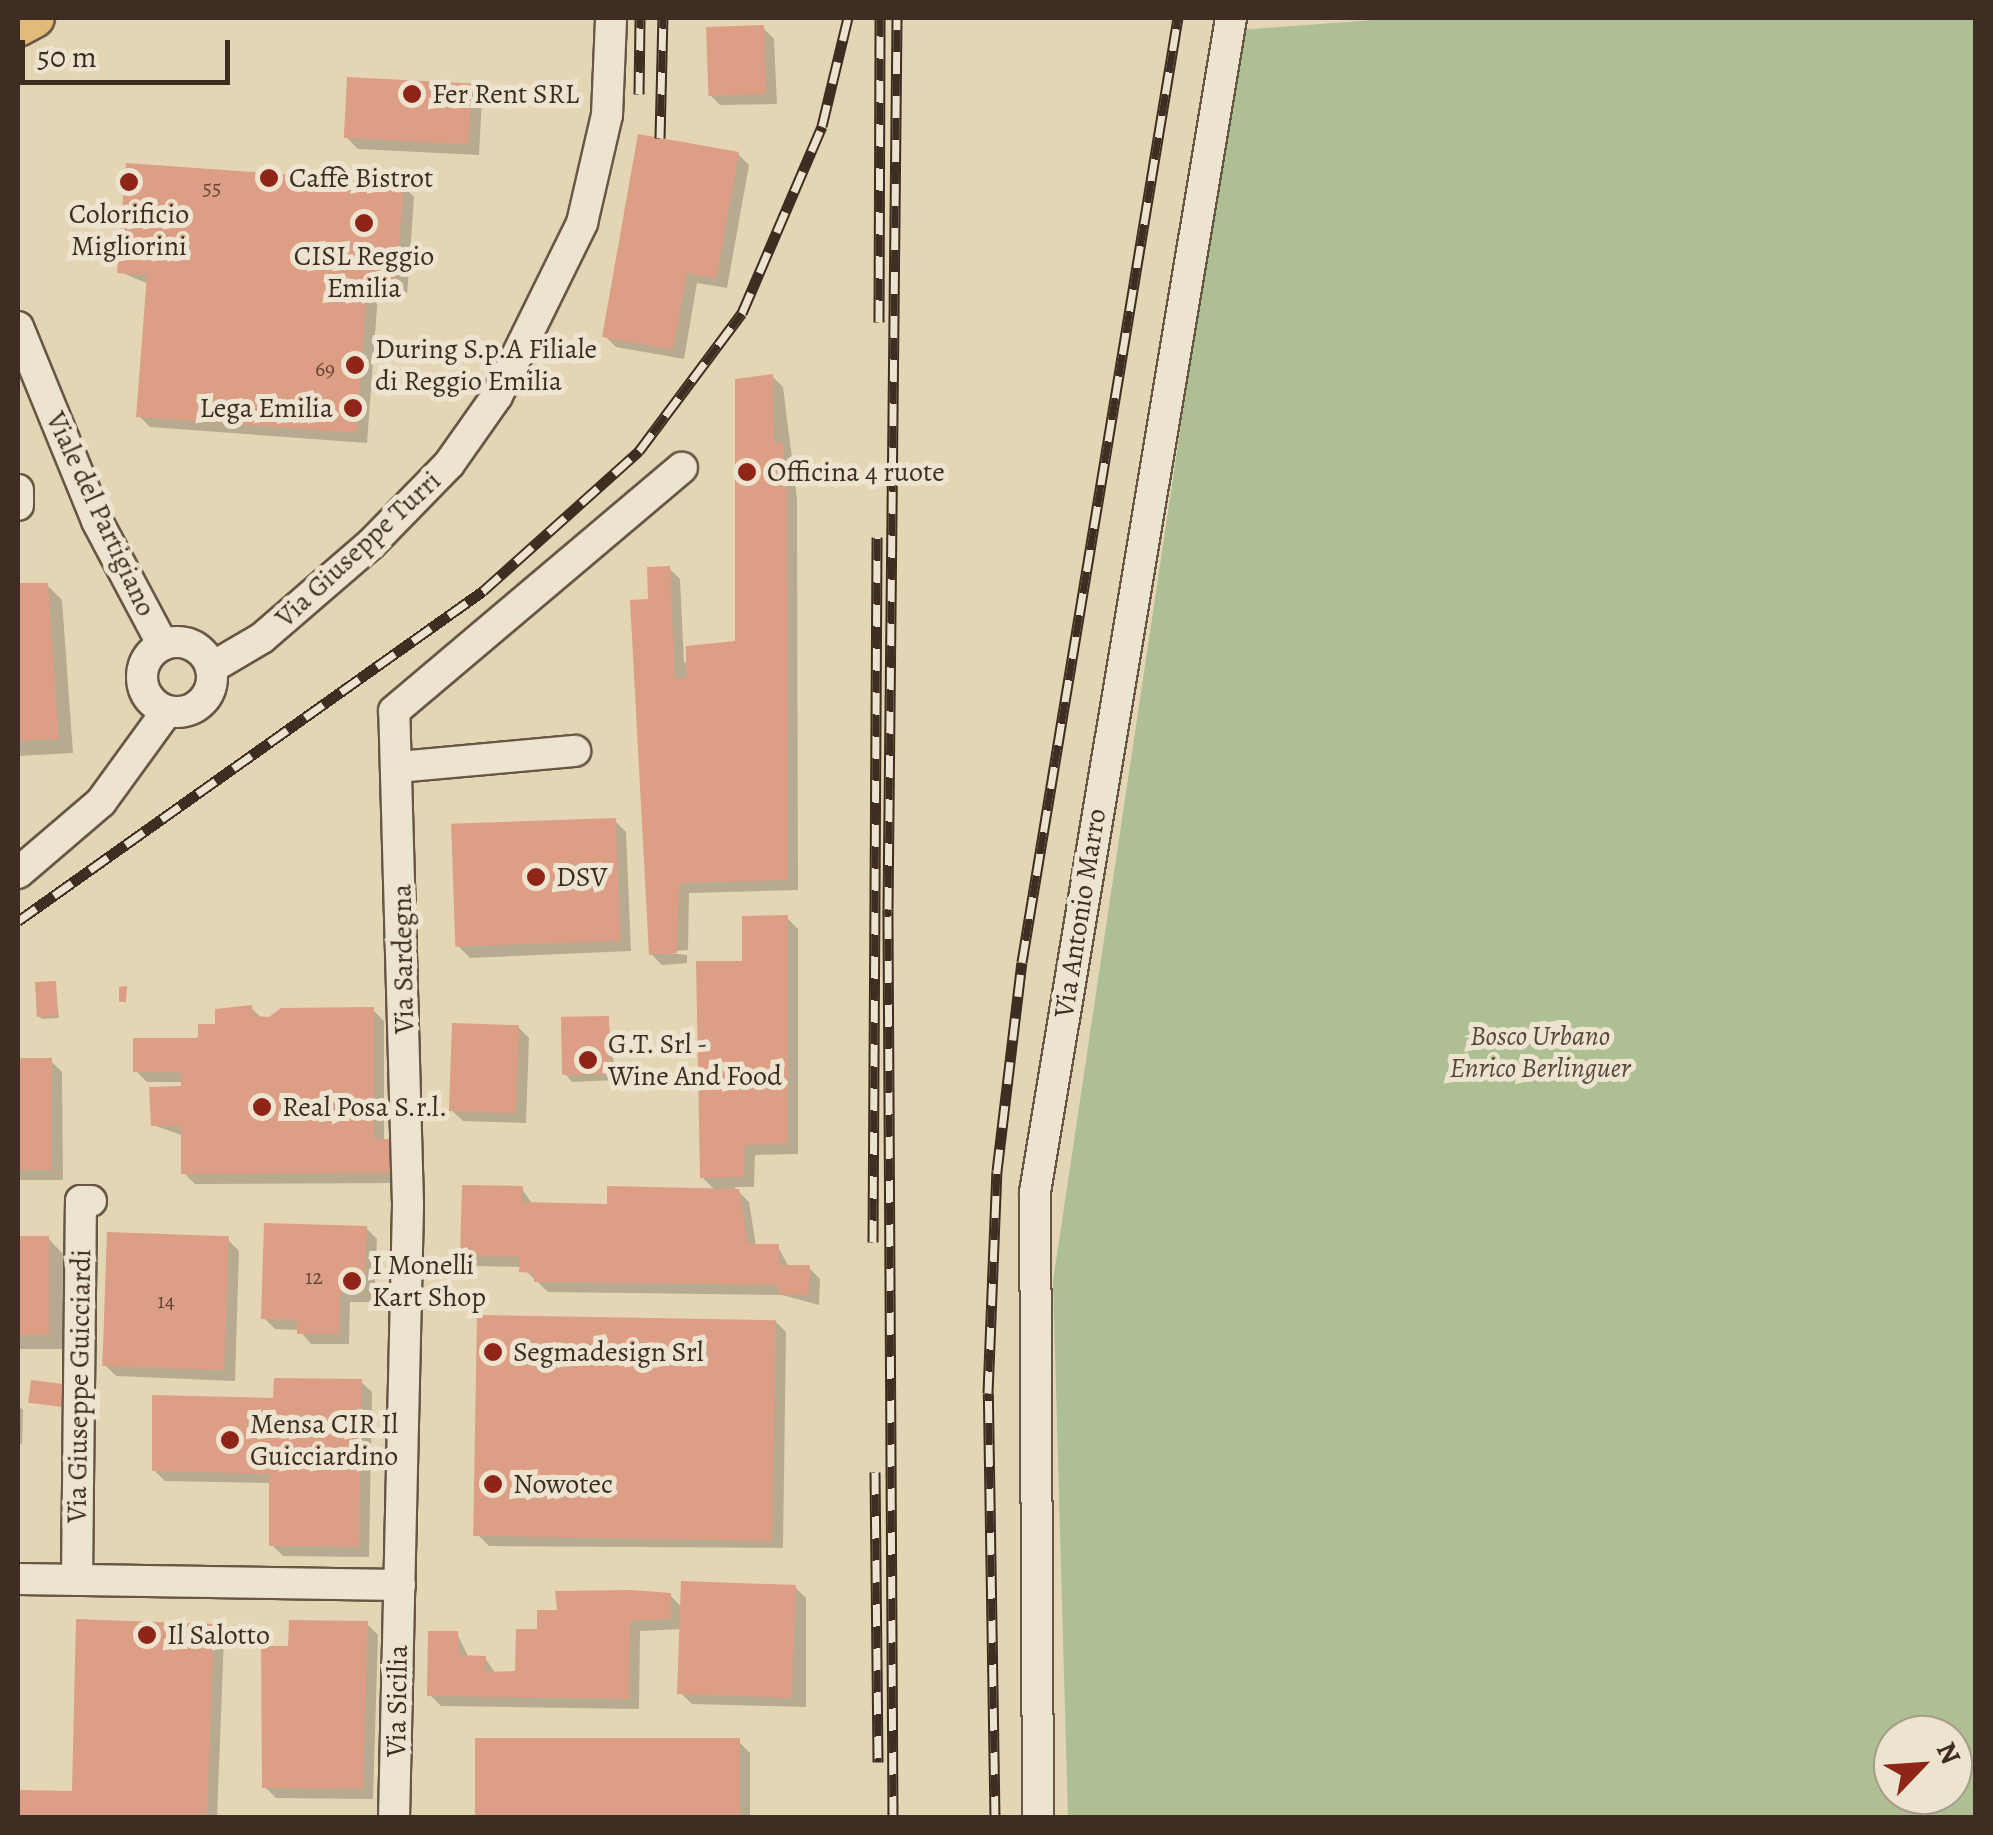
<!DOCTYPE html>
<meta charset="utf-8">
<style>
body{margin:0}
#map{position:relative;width:1993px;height:1835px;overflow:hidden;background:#e4d6b5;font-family:Alegreya,serif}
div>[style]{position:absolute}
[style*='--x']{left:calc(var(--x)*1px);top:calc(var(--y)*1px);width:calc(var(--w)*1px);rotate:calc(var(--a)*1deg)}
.green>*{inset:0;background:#adbf93}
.shadow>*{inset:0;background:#0003}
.building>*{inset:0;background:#dc9e84;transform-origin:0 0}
.roads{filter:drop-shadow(2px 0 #685746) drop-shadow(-2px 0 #685746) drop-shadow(0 2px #685746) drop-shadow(0 -2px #685746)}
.minor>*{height:30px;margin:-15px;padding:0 15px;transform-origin:15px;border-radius:15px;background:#ede4cf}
.minor>.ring{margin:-15px;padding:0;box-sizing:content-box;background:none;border:30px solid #ede4cf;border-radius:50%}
.major>*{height:38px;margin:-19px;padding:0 19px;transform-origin:19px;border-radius:19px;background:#e2bb7a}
.rail>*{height:11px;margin-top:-5.5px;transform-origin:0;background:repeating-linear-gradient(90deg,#ede4cf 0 22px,#3f2d21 0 44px);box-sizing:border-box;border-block:2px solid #3f2d21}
.dots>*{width:28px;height:28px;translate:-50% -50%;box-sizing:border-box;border:5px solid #ede4cf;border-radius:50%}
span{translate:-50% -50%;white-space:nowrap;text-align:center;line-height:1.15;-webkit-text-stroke:10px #ede4cf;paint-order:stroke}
.number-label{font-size:22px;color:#66493a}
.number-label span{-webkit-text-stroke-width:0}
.poi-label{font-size:28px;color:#3f2d21}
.left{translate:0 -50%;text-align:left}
.right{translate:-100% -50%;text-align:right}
.street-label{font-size:28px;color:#3f2d21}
.park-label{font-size:28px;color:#554a38;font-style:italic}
.frame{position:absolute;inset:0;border:20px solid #3f2d21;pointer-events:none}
.north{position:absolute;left:1873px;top:1715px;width:100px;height:100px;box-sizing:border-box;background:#ede4cf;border:2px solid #a79b89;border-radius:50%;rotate:65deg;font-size:28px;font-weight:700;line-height:40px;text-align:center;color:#3f2d21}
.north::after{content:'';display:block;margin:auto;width:35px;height:45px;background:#8f2418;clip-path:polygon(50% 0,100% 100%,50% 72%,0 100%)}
.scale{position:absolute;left:20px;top:40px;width:210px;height:45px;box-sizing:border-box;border:5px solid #3f2d21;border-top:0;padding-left:12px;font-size:30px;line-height:35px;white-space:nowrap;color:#3f2d21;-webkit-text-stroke:8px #ede4cf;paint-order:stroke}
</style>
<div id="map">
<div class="green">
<div style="clip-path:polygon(evenodd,1400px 18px,1975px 18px,1975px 1817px,1068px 1818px,1053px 1281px,1240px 30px,1400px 18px,1893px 1735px,1953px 1735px,1953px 1795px,1893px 1795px,1893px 1735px)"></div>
</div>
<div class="shadow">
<div style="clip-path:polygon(763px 28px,774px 39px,777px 104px,720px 105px,709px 94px)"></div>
<div style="clip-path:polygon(471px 87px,482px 98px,479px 155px,358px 149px,346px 137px)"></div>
<div style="clip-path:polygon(738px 154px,749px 165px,727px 288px,697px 283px,684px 359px,616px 347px,605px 336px)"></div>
<div style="clip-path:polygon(403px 186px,414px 197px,407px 296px,378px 294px,367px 443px,150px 427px,139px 416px,149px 284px,120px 272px)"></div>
<div style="clip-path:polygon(772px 376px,783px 387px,797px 498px,798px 890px,689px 893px,688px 950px,658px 952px,687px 955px,687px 963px,662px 965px,651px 954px,650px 602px,669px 568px,680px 579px,684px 663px,738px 643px)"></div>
<div style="clip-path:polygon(18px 585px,47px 585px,62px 600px,73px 753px,18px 756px)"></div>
<div style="clip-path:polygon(615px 821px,626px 832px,631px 951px,470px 958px,459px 947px)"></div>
<div style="clip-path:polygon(787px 918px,798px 929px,798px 1154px,755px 1155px,754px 1187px,734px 1187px,749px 1202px,756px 1246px,778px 1247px,789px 1267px,809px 1268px,820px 1279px,819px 1305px,782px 1295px,548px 1292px,522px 1267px,474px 1266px,463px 1255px,522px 1189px,533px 1205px,609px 1206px,716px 1191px,702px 1177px,744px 964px)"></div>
<div style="clip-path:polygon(55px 984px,59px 1018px,42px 1019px,39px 1016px)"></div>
<div style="clip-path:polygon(251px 1008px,263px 1019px,373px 1010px,384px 1021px,384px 1141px,401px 1152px,400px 1183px,195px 1184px,184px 1173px,184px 1136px,153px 1125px,184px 1082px,147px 1082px,136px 1071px)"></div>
<div style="clip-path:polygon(608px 1018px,616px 1080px,572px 1082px,566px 1075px)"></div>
<div style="clip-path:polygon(518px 1027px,529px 1038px,526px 1123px,463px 1121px,451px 1110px)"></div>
<div style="clip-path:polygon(18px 1061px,51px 1061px,62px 1072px,63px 1180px,18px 1180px)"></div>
<div style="clip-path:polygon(366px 1228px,377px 1239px,374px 1302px,350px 1302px,349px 1344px,311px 1344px,299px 1330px,275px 1329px,264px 1318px)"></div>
<div style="clip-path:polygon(48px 1238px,63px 1254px,64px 1349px,18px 1349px,18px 1239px)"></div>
<div style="clip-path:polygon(228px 1240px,239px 1251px,235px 1381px,116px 1376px,105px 1365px)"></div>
<div style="clip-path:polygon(775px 1321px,786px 1332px,783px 1548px,489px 1546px,478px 1535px)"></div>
<div style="clip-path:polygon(360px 1381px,372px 1392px,369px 1557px,283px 1556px,272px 1545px,272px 1483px,165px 1481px,154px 1470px,276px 1401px)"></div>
<div style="clip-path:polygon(18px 1405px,23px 1410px,22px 1444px,18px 1444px)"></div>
<div style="clip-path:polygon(18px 1496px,20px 1499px,19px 1531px,18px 1531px)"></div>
<div style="clip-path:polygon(795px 1587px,806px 1598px,806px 1707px,692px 1704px,681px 1693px,682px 1629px,640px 1631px,639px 1709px,441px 1706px,430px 1695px,457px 1634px,469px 1658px,485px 1658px,496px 1674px,517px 1674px,560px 1612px,670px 1595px,683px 1609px)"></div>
<div style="clip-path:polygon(367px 1624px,378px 1635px,373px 1799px,276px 1798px,265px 1787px,291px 1648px)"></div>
<div style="clip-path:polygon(213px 1626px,224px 1637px,217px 1818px,18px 1818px,18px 1793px,74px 1794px)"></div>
<div style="clip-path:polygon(739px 1742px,750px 1753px,750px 1818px,476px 1818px)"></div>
</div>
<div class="building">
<div style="left:764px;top:25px;width:69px;height:58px;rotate:88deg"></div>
<div style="left:347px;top:77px;width:125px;height:61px;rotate:3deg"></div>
<div style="clip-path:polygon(638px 134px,739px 152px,716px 279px,687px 273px,673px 350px,602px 337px)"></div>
<div style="clip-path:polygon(126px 163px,404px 183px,396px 286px,367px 284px,357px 433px,136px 417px,147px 275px,117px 273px)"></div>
<div style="clip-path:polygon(773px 374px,774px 442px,783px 444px,787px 485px,788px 880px,679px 883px,677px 953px,649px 955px,630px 600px,648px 599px,647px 567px,670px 566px,675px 678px,686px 678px,686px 646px,735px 641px,735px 379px)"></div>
<div style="clip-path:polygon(18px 583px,48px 583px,59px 739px,18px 741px)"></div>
<div style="left:616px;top:818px;width:123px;height:165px;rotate:88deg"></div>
<div style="clip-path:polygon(788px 915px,788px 1144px,745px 1145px,744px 1177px,700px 1178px,696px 961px,742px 961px,742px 916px)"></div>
<div style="left:56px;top:981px;width:35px;height:21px;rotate:87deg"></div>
<div style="clip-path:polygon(127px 986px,126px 1002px,119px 1002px,119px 987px)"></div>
<div style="clip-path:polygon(252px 1005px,253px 1016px,269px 1017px,281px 1008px,374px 1007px,374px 1139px,391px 1139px,390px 1173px,181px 1174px,181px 1126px,151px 1126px,149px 1087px,181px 1086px,181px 1072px,133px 1072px,133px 1038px,198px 1038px,198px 1024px,215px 1024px,215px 1009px)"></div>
<div style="left:609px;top:1016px;width:58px;height:48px;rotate:89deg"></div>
<div style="left:452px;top:1023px;width:67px;height:88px;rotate:2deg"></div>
<div style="left:18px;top:1058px;width:34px;height:112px"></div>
<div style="clip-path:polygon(462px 1185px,523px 1186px,522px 1202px,607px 1204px,607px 1186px,739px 1189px,748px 1244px,779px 1244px,779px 1265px,810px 1265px,809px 1295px,778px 1294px,778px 1285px,534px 1282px,534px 1273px,519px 1272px,520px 1257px,460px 1256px)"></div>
<div style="clip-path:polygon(264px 1223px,367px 1226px,364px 1292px,340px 1292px,339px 1334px,297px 1334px,297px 1320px,261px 1319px)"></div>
<div style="left:107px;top:1232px;width:122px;height:134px;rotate:2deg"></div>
<div style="left:18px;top:1236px;width:31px;height:99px"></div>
<div style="left:477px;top:1315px;width:299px;height:221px;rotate:1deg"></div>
<div style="clip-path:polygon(274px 1378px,362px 1379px,359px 1547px,269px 1546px,269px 1474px,152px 1471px,152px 1395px,273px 1398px)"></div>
<div style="left:31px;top:1380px;width:39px;height:23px;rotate:7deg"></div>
<div style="left:681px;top:1581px;width:115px;height:113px;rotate:2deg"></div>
<div style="clip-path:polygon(631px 1590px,671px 1593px,671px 1619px,630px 1621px,629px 1699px,427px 1696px,428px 1631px,458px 1631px,459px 1655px,486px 1656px,485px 1672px,515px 1671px,516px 1629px,537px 1629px,537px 1610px,557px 1610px,555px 1591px)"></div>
<div style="clip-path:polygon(76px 1619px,214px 1624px,207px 1818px,18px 1818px,18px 1790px,72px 1791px)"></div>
<div style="clip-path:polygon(289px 1620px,368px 1621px,363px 1789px,262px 1788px,261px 1646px,288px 1646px)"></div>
<div style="left:475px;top:1738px;width:265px;height:80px"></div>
</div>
<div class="roads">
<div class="minor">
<div style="--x:18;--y:327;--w:209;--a:67.8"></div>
<div style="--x:97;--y:521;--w:140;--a:62"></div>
<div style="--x:18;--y:490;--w:15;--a:90"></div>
<div class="ring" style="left:142px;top:642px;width:40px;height:40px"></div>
<div style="--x:211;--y:668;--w:59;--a:-30.5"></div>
<div style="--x:262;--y:638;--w:144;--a:-40.8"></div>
<div style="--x:371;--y:544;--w:112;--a:-45.7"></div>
<div style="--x:449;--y:464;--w:83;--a:-54.8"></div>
<div style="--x:497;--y:396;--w:193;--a:-63.8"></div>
<div style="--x:582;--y:223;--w:111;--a:-77"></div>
<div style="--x:607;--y:115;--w:97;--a:-87.6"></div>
<div style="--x:398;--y:767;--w:178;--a:-5.2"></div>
<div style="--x:18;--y:873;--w:109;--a:-40.5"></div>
<div style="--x:101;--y:802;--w:112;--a:-54"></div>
<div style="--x:18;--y:1579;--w:382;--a:0.9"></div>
<div style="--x:77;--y:1580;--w:379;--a:-89.4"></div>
<div style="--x:81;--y:1201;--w:10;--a:0"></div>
<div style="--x:394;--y:1818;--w:614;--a:-88.69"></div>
<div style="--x:408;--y:1204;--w:493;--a:-91.6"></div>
<div style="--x:394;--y:711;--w:377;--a:-40.2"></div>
<div style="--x:1038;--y:1818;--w:626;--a:-90.27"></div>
<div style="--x:1035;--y:1192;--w:1190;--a:-80.52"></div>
</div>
<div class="major">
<div style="--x:18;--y:27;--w:19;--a:-28"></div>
</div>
</div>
<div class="rail">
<div style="--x:639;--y:94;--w:76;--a:-89.2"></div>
<div style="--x:660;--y:138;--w:120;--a:-88.6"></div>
<div style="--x:879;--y:322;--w:304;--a:-89.8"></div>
<div style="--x:18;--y:921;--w:570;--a:-35.36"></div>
<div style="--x:483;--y:591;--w:210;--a:-41.9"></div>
<div style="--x:639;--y:451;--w:172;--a:-53.3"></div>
<div style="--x:742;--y:313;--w:203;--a:-66.8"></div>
<div style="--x:822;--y:126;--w:111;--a:-76.5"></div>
<div style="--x:873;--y:1242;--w:705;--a:-89.67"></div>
<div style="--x:875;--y:1472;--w:290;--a:89.4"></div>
<div style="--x:893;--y:1818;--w:909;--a:-90.32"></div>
<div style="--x:888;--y:909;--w:891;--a:-89.42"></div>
<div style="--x:995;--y:1818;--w:425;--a:-90.9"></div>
<div style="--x:988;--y:1393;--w:222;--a:-87.7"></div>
<div style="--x:997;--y:1171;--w:210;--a:-83.2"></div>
<div style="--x:1022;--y:962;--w:957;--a:-80.62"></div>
</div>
<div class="dots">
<div style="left:412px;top:94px;background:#8f2418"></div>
<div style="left:269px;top:178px;background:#8f2418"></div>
<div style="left:129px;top:182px;background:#8f2418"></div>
<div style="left:364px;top:223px;background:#8f2418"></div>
<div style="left:355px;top:365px;background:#8f2418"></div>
<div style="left:353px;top:408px;background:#8f2418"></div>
<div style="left:747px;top:472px;background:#8f2418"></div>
<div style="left:536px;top:877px;background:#8f2418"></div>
<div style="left:588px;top:1060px;background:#8f2418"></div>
<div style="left:262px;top:1107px;background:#8f2418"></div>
<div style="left:352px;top:1281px;background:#8f2418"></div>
<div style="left:493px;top:1352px;background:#8f2418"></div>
<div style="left:230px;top:1440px;background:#8f2418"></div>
<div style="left:493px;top:1484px;background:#8f2418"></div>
<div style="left:147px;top:1635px;background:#8f2418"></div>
</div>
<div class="number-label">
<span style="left:212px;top:189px">55</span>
<span style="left:325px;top:370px">69</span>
<span style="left:314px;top:1278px">12</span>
<span style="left:166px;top:1302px">14</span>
</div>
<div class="poi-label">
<span class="left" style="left:432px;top:94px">Fer Rent SRL</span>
<span class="left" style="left:289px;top:178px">Caffè Bistrot</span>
<span style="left:129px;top:230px">Colorificio<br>Migliorini</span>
<span style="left:364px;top:272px">CISL Reggio<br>Emilia</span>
<span class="left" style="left:375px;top:365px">During S.p.A Filiale<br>di Reggio Emilia</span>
<span class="right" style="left:333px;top:408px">Lega Emilia</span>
<span class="left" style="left:767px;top:472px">Officina 4 ruote</span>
<span class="left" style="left:556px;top:877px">DSV</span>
<span class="left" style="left:608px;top:1060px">G.T. Srl -<br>Wine And Food</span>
<span class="left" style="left:282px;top:1107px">Real Posa S.r.l.</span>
<span class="left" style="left:372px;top:1281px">I Monelli<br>Kart Shop</span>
<span class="left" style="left:513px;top:1352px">Segmadesign Srl</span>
<span class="left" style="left:250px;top:1440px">Mensa CIR Il<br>Guicciardino</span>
<span class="left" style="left:513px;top:1484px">Nowotec</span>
<span class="left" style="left:167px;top:1635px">Il Salotto</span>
</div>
<div class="street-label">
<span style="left:101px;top:514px;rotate:65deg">Viale del Partigiano</span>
<span style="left:358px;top:549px;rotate:-43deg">Via Giuseppe Turri</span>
<span style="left:1080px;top:913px;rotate:-81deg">Via Antonio Marro</span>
<span style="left:403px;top:959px;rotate:-91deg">Via Sardegna</span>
<span style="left:79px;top:1386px;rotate:-89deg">Via Giuseppe Guicciardi</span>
<span style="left:397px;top:1701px;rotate:-89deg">Via Sicilia</span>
</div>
<div class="park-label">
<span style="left:1540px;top:1052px">Bosco Urbano<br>Enrico Berlinguer</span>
</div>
<div class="frame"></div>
<div class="north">N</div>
<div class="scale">50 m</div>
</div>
